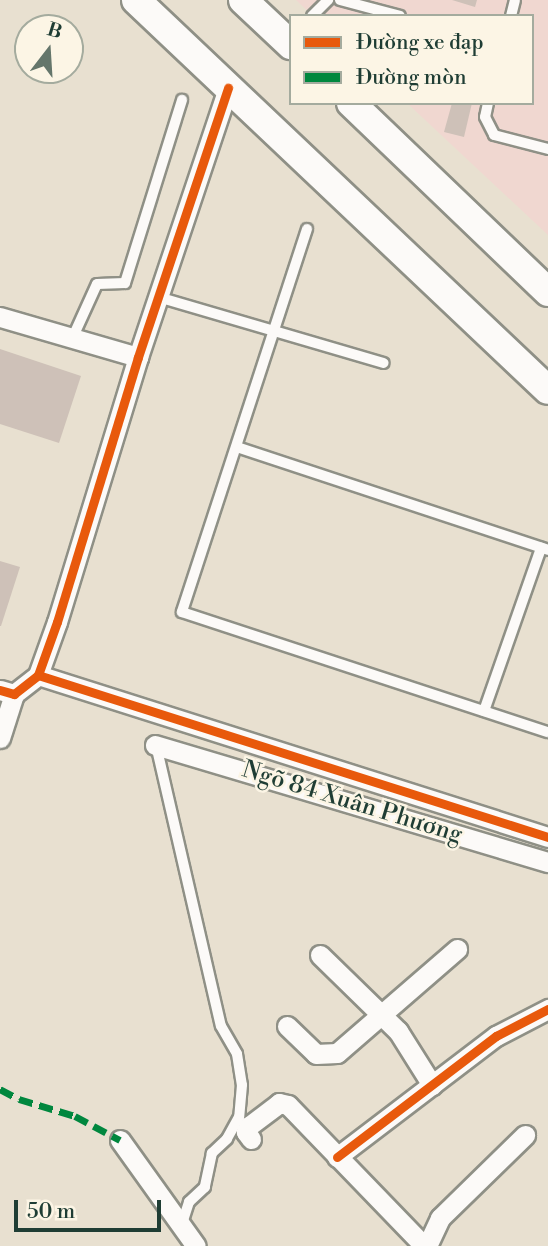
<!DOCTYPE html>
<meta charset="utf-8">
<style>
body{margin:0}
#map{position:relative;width:548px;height:1246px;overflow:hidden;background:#e8e0d0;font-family:"Libre Bodoni",serif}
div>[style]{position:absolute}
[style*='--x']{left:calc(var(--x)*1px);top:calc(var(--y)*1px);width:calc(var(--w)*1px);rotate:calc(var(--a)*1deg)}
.built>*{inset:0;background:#f0d7d0}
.building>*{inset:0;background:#cec1b8}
.roads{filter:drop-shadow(2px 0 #8f9086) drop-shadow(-2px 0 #8f9086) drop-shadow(0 2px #8f9086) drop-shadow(0 -2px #8f9086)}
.service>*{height:10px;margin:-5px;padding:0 5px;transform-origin:5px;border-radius:5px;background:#fcfaf8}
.minor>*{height:19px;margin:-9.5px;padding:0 9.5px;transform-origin:9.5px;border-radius:9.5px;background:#fcfaf8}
.secondary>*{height:28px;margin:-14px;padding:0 14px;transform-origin:14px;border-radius:14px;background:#fcfaf8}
.quiet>*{height:7px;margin-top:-3.5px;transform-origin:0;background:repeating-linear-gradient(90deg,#00873e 0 14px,transparent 0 21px)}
.cycleway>*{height:9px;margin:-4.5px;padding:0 4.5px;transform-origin:4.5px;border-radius:4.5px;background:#e8590c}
span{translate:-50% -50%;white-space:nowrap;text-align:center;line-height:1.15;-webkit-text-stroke:5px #fcf5e5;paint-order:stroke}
.street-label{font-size:24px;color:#1f3d34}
.legend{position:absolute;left:289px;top:14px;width:245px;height:91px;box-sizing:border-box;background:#fcf5e5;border:2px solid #a4ab9e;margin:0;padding:9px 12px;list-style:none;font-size:21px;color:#1f3d34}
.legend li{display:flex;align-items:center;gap:14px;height:35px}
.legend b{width:35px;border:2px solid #a4ab9e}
.north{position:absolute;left:14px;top:14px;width:70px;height:70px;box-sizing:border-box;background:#fcf5e5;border:2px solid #a4ab9e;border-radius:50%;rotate:17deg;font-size:19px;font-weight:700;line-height:28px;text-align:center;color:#1f3d34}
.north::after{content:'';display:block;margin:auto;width:24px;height:32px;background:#65766b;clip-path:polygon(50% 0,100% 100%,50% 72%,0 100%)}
.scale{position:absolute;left:14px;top:1200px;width:147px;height:32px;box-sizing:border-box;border:4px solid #1f3d34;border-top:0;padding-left:9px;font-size:21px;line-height:24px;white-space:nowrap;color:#1f3d34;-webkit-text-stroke:5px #fcf5e5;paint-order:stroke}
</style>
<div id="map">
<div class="built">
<div style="clip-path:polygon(296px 0,548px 0,548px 235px,407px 103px,532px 103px,532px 16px,313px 16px)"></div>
</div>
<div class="building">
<div style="clip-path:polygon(452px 0,477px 0,475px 7px)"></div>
<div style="clip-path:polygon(452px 103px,472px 103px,464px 137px,444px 132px)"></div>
<div style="clip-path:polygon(0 349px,81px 376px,59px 443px,0 424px)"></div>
<div style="clip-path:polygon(0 561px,20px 567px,1px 626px,0 626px)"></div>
</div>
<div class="roads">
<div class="service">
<div style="--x:340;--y:0;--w:62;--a:14.9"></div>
<div style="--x:312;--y:16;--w:23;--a:-45"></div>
<div style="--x:511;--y:16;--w:16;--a:-76"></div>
<div style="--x:488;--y:103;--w:14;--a:102"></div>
<div style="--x:485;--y:117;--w:20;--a:63"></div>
<div style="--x:494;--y:135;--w:56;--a:14.5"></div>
<div style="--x:307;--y:229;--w:403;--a:108.1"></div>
<div style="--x:182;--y:612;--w:385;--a:18.2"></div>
<div style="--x:158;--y:297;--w:235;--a:16.3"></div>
<div style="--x:72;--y:339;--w:60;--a:-65.6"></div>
<div style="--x:97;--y:284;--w:28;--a:-2"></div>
<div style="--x:125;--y:283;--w:192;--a:-72.7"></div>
<div style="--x:237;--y:447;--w:328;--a:18.3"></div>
<div style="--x:484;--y:711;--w:173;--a:-70.7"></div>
<div style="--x:156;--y:745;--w:288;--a:77"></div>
<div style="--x:221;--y:1026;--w:32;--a:60"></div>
<div style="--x:237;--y:1054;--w:31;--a:81"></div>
<div style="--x:242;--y:1085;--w:32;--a:95"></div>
<div style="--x:239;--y:1117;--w:25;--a:119"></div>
<div style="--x:227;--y:1139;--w:21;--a:137"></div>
<div style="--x:212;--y:1153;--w:35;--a:102"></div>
<div style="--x:205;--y:1187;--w:22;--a:137"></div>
<div style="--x:189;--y:1202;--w:23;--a:108"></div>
</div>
<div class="minor">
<div style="--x:0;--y:317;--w:144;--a:16.2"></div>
<div style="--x:38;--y:675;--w:535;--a:17.62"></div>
<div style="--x:0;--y:690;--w:15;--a:16"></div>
<div style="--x:14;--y:694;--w:31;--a:-38"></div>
<div style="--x:38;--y:675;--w:56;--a:-70.3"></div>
<div style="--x:57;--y:622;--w:277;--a:-73"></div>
<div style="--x:138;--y:357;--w:284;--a:-71.5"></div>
<div style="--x:0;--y:738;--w:46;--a:-72.3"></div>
<div style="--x:155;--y:745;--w:410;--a:16.6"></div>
<div style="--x:320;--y:955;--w:109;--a:44.3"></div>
<div style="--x:398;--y:1031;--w:64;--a:57.8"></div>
<div style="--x:287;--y:1026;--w:40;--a:44"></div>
<div style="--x:316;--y:1054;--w:21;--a:-3"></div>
<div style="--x:337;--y:1053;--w:159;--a:-40.9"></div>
<div style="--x:251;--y:1139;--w:9;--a:-126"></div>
<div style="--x:246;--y:1132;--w:7;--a:-63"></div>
<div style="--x:249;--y:1126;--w:38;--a:-37"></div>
<div style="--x:279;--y:1103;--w:9;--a:13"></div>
<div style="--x:288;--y:1105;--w:196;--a:46"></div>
<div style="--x:120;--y:1140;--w:130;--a:54.4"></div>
<div style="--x:337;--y:1157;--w:200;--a:-37.3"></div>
<div style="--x:496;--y:1036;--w:59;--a:-27.4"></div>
<div style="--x:427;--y:1246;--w:31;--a:-65"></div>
<div style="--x:440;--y:1218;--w:119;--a:-44.3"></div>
</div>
<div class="secondary">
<div style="--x:136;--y:0;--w:567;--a:43.43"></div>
<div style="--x:243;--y:0;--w:66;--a:43.2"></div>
<div style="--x:351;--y:103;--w:273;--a:43.8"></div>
</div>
</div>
<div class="quiet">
<div style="--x:0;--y:1089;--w:21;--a:28"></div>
<div style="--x:19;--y:1099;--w:59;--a:16.9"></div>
<div style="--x:75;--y:1116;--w:51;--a:28.1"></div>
</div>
<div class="cycleway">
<div style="--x:38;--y:675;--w:535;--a:17.62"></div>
<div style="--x:0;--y:690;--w:15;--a:16"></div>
<div style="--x:14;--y:694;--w:31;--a:-38"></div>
<div style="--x:38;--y:675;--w:56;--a:-70.3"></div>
<div style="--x:57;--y:622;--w:277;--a:-73"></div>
<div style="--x:138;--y:357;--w:284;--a:-71.5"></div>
<div style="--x:337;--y:1157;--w:200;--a:-37.3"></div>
<div style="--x:496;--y:1036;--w:59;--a:-27.4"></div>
</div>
<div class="street-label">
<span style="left:352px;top:803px;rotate:17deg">Ngõ 84 Xuân Phương</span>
</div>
<ul class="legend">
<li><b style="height:9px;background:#e8590c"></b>Đường xe đạp</li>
<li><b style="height:9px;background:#00873e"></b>Đường mòn</li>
</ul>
<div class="north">B</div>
<div class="scale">50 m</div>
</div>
